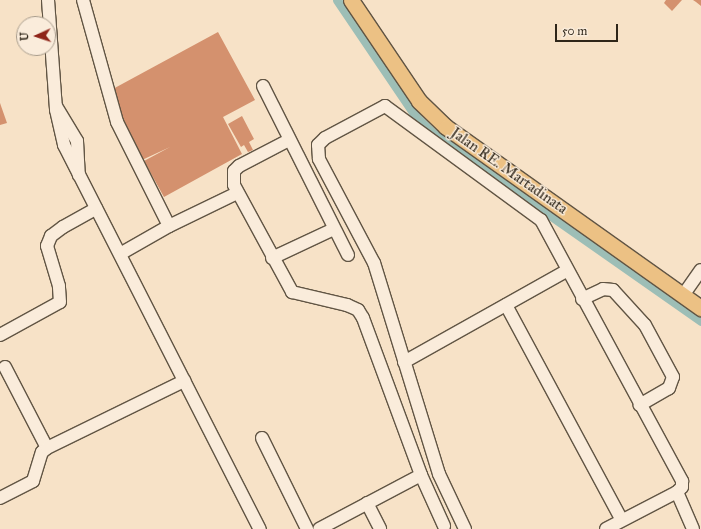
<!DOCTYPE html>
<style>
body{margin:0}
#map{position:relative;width:701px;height:529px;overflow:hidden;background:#f7e2c7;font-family:"IM FELL Great Primer",serif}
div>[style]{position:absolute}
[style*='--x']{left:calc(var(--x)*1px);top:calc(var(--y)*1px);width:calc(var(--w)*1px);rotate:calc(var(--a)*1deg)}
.canal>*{height:9px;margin:-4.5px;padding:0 4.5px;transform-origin:4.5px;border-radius:4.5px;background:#9dbeb6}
.building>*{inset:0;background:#d4916e}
.roads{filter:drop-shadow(1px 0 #615544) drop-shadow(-1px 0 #615544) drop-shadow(0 1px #615544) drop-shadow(0 -1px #615544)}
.minor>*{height:12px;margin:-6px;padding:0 6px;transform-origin:6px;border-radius:6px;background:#faecdb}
.major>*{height:15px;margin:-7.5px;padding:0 7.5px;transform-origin:7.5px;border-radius:7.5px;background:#ecc184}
span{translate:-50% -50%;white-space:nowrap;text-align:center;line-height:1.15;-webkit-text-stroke:3px #faecdb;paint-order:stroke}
.street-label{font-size:15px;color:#2f2619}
.north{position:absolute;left:16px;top:16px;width:40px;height:40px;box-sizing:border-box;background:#faecdb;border:1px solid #a99d8d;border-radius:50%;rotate:267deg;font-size:11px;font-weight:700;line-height:16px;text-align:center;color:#2f2619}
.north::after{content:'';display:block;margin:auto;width:14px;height:18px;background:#8f2418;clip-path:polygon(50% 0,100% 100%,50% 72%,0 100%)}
.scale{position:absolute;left:555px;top:24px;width:63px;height:18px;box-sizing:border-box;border:2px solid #2f2619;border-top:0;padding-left:5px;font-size:12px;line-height:14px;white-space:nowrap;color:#2f2619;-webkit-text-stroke:3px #faecdb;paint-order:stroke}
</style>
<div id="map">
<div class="canal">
<div style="--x:337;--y:0;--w:143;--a:55.9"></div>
<div style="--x:417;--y:118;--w:23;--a:43"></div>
<div style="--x:434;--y:134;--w:326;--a:35"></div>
</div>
<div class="building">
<div style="clip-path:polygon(666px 0,682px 0,672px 11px,664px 3px)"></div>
<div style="clip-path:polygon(693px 0,701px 0,701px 6px,696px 2px)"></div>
<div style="clip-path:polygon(218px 32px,255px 100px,223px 117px,242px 154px,164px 197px,144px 161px,170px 147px,142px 160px,113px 105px,111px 90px)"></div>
<div style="clip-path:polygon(0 103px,7px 123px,0 125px)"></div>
<div style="clip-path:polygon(242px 116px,254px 139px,249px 142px,253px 150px,248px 152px,244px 145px,241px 147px,228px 124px)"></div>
</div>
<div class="roads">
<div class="minor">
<div style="--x:48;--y:0;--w:110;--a:85.8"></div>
<div style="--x:56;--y:110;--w:36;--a:77"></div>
<div style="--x:64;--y:145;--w:431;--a:63"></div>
<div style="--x:83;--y:0;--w:127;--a:74.4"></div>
<div style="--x:117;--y:122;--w:116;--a:63.4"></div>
<div style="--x:169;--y:226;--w:56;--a:150.3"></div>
<div style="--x:263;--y:86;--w:189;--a:63.3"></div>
<div style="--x:56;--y:106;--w:41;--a:59"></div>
<div style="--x:77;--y:141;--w:34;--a:87"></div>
<div style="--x:289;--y:140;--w:56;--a:152.5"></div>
<div style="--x:239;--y:166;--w:7;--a:135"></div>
<div style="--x:234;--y:171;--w:14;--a:90"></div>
<div style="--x:234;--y:185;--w:122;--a:61.5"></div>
<div style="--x:292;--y:292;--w:57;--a:13.3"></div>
<div style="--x:347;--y:305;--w:12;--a:24"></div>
<div style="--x:358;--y:310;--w:9;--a:58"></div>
<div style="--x:363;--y:318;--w:167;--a:69.7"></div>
<div style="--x:421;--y:475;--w:115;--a:152.1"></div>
<div style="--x:169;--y:226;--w:76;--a:-25.9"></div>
<div style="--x:272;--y:258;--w:68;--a:-25.1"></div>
<div style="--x:684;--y:294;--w:29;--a:-55"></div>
<div style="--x:582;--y:299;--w:23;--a:-25"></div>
<div style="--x:603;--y:289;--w:10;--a:6"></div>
<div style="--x:613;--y:290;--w:47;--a:47.6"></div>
<div style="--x:645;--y:325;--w:59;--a:61.7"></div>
<div style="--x:673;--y:377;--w:12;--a:110"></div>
<div style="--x:669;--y:388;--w:34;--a:150"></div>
<div style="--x:506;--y:305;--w:244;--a:61.7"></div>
<div style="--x:0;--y:335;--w:68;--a:-28.8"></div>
<div style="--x:60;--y:302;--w:16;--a:-94"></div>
<div style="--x:59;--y:286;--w:42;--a:-106.7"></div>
<div style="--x:47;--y:246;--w:11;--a:-68"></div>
<div style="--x:51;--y:236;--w:15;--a:-37"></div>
<div style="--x:63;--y:227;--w:38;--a:-29"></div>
<div style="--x:404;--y:362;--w:186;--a:-29.3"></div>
<div style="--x:5;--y:367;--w:91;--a:62.6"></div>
<div style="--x:262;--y:438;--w:102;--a:63.7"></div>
<div style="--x:421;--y:475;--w:56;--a:65.7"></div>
<div style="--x:677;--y:492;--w:40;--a:66.6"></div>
<div style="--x:0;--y:498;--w:37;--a:-27"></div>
<div style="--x:33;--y:481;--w:30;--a:-73"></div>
<div style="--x:42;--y:452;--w:6;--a:-39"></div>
<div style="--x:47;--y:448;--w:153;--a:-26.1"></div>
<div style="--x:367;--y:503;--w:29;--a:63"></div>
<div style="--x:465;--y:529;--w:61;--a:-115.3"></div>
<div style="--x:439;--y:474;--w:221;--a:-107.1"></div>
<div style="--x:374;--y:263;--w:118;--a:-117.9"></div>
<div style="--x:319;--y:159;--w:14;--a:-94"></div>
<div style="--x:318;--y:145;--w:10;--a:-45"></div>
<div style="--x:325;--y:138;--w:68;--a:-28.1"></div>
<div style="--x:385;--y:106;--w:193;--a:36.2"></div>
<div style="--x:541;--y:220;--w:297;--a:61.6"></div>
<div style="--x:682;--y:481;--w:6;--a:90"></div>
<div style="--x:682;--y:487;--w:7;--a:135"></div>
<div style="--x:677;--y:492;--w:80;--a:152.5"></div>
</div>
<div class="major">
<div style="--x:351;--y:0;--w:122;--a:56"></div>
<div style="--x:419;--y:101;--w:37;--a:44"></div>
<div style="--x:446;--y:127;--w:313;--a:35.4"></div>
</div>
</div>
<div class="street-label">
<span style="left:509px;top:171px;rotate:35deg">Jalan RE. Martadinata</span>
</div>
<div class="north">U</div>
<div class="scale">50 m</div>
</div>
